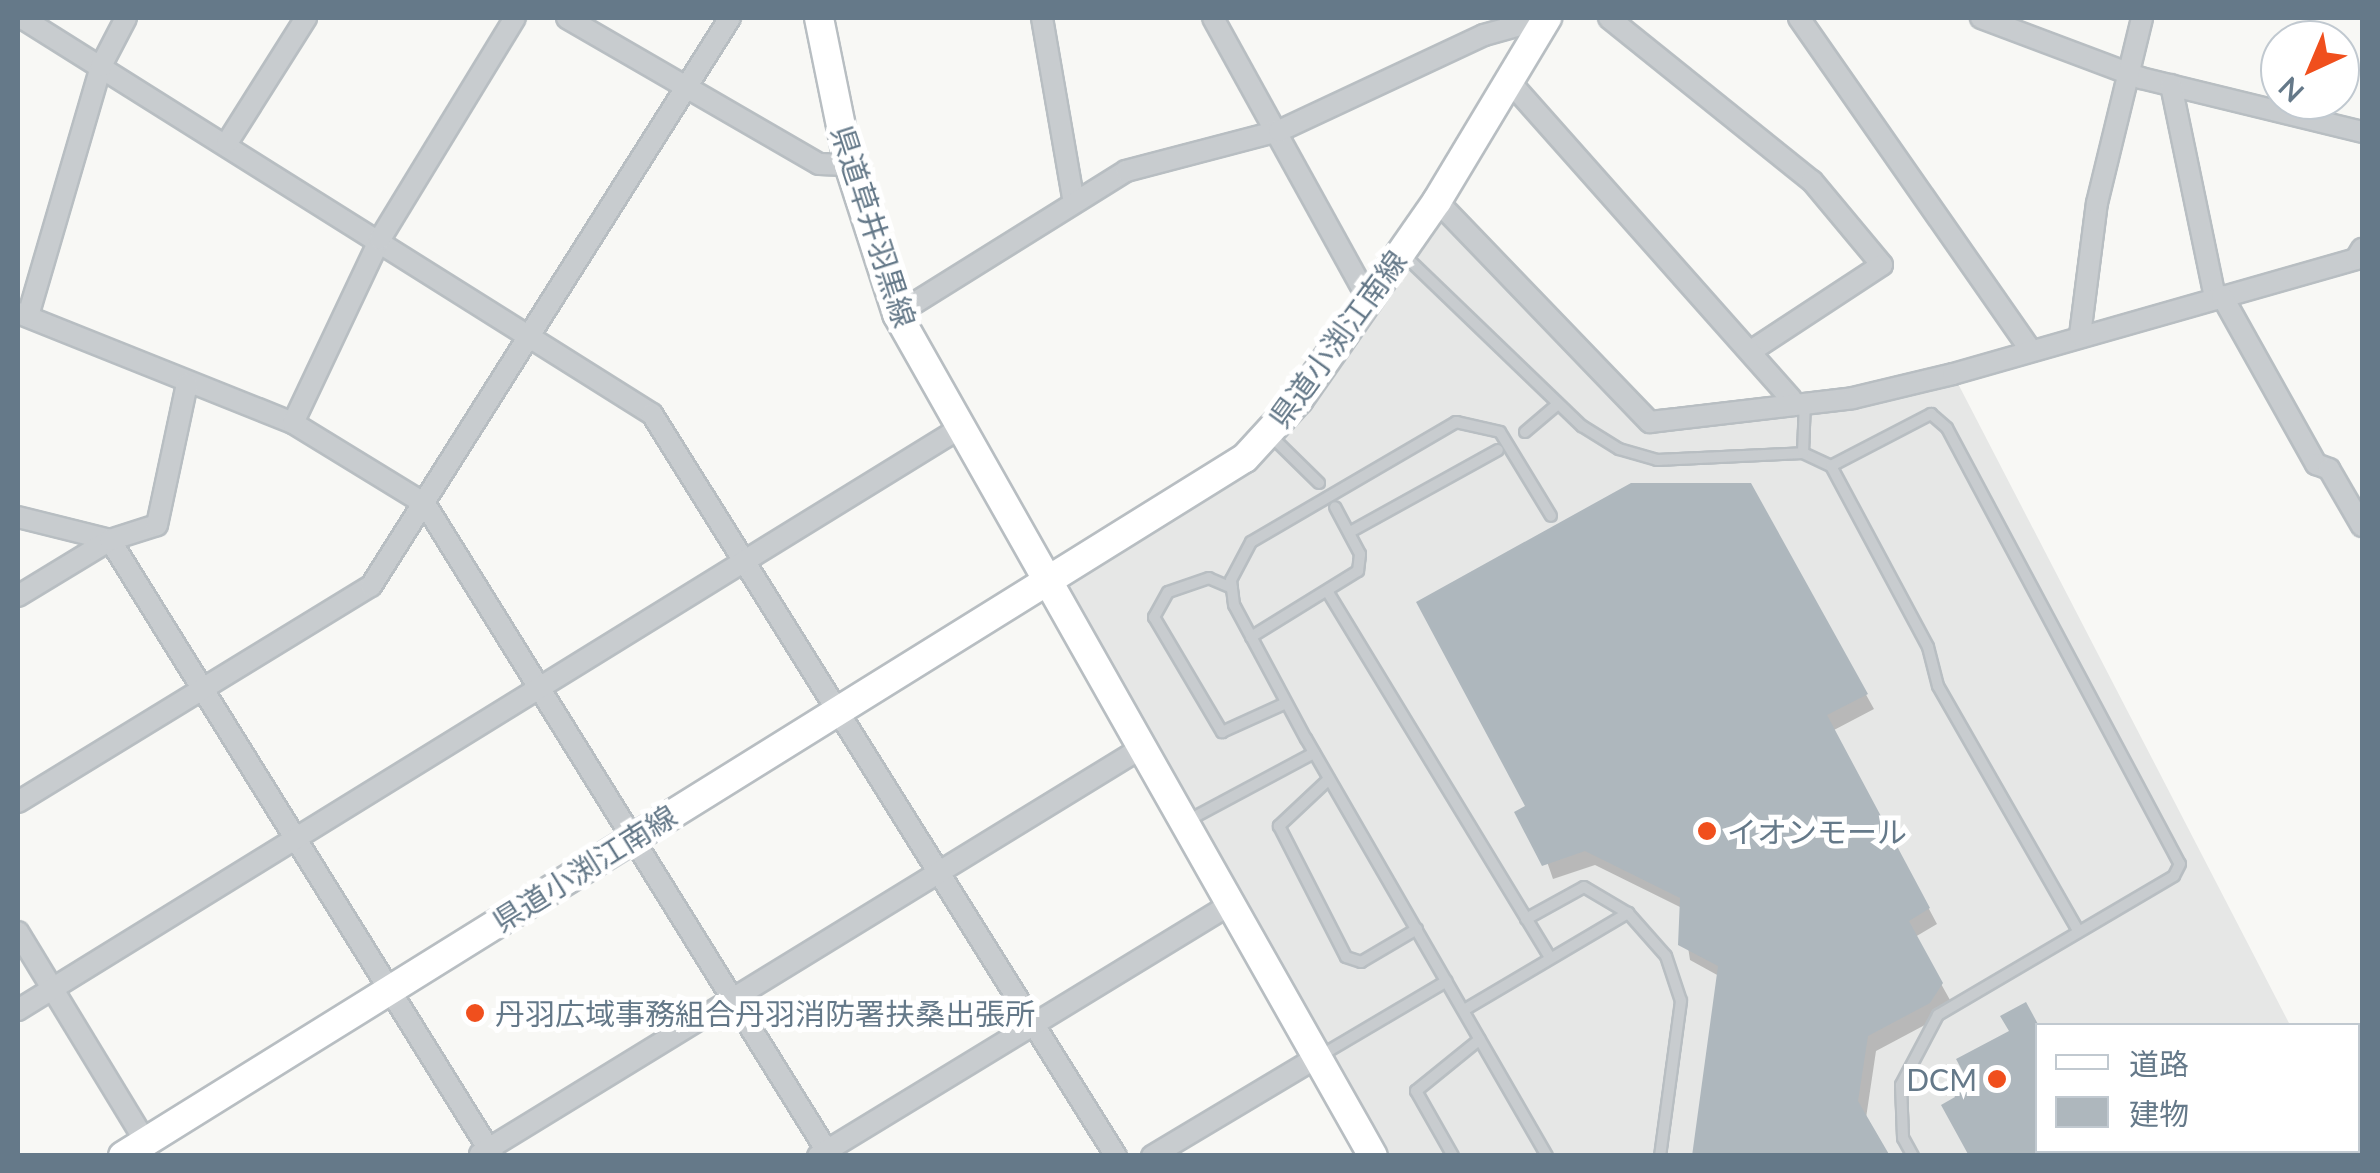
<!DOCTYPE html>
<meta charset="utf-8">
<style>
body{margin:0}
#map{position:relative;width:2380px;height:1173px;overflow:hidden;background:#f8f8f5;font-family:Lato,"Noto Sans JP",sans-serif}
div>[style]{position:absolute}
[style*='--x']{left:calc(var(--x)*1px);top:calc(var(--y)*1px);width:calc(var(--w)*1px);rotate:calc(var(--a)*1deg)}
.built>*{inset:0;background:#e6e7e6}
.shadow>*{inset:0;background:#0003}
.building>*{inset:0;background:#aeb7bd}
.roads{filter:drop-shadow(2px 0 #b8bec2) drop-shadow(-2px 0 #b8bec2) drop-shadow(0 2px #b8bec2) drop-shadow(0 -2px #b8bec2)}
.service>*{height:10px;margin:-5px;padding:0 5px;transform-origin:5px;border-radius:5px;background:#c8cccf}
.minor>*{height:20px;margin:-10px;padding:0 10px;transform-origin:10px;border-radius:10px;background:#c8cccf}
.secondary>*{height:28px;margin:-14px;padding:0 14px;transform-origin:14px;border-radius:14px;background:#fff}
.dots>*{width:28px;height:28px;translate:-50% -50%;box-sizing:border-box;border:5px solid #fff;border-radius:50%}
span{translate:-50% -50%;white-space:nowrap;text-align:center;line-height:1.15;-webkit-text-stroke:10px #fff;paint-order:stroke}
.street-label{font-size:30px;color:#657989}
.poi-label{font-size:30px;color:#657989}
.left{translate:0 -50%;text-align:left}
.right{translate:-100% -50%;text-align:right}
.frame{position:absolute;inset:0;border:20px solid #657989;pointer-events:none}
.legend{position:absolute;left:2035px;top:1023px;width:325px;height:130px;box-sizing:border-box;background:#fff;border:2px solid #c1c9d0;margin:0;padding:12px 18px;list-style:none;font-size:30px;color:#657989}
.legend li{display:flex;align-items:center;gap:20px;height:50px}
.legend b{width:50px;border:2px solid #c1c9d0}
.north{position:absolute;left:2260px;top:20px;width:100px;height:100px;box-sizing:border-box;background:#fff;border:2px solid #c1c9d0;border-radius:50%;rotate:224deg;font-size:28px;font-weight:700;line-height:40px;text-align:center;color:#657989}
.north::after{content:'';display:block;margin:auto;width:35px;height:45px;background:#f04f1d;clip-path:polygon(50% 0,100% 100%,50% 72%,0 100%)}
</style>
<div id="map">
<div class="built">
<div style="clip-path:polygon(1437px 201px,1650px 422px,1953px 374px,2290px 1025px,2038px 1026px,2038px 1150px,2357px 1155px,1370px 1155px,1046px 581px,1245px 458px)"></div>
</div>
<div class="shadow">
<div style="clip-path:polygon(1750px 486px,1874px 709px,1834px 730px,1937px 924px,1915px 937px,1950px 1000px,1938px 1018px,1876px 1051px,1866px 1118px,1719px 976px,1690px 960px,1682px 908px,1595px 865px,1553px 879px,1528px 807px)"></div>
<div style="clip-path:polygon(2025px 1005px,2038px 1150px,2154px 1156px,1971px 1156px,1968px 1075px,2012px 1032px)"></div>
<div style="clip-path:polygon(2166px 1150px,2183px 1150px,2186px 1156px,2157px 1156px)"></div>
</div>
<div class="building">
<div style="clip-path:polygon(1631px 483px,1751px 483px,1868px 694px,1827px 715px,1930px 908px,1909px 921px,1943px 983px,1930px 1003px,1868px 1036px,1858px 1101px,1890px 1156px,1692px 1156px,1718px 966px,1678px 945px,1680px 898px,1585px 851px,1542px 866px,1514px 812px,1525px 806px,1416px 602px)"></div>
<div style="clip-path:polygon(2026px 1002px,2039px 1026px,2038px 1150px,2188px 1156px,1969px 1156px,1941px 1105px,1955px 1097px,1948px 1083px,1964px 1074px,1956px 1059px,2009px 1031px,2000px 1016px)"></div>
</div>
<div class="roads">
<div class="service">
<div style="--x:1402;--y:253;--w:250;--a:43.9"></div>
<div style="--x:1582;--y:426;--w:44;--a:31.9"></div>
<div style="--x:1619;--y:449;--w:40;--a:16"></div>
<div style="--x:1657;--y:460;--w:146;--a:-2.7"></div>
<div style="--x:1803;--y:453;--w:31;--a:25"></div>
<div style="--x:1831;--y:466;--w:205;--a:61.8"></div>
<div style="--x:1928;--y:647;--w:40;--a:75.6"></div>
<div style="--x:1938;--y:686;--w:280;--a:60.2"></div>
<div style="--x:1525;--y:432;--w:43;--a:-40.3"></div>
<div style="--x:1269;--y:434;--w:70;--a:44.4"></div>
<div style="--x:1803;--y:453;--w:53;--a:-87.8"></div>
<div style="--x:1831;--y:466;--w:113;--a:-27.5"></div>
<div style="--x:1931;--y:414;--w:21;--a:41"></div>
<div style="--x:1947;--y:428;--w:494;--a:61.9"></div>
<div style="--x:2180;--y:864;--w:13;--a:117"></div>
<div style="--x:2174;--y:876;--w:274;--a:149.5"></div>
<div style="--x:1938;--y:1015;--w:79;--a:117.9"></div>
<div style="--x:1901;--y:1085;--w:53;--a:87.8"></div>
<div style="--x:1903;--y:1138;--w:21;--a:61"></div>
<div style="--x:1350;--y:532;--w:169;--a:-29"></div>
<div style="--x:1232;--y:588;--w:25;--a:-157"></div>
<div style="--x:1209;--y:578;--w:43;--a:161.1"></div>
<div style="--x:1168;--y:592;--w:29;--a:119"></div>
<div style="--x:1154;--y:617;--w:134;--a:59.4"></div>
<div style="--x:1222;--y:732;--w:70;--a:-24.4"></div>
<div style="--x:1329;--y:594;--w:425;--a:58.7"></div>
<div style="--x:1251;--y:637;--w:126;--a:-31.7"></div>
<div style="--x:1358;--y:571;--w:17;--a:-83"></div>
<div style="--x:1360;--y:554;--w:53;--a:-118"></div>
<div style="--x:1329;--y:779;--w:69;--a:136.8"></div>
<div style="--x:1279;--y:826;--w:147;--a:62.9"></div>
<div style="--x:1346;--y:957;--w:16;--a:18"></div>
<div style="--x:1361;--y:962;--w:65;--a:-30.5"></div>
<div style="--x:1187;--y:821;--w:144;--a:-28.2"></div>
<div style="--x:1526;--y:919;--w:66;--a:-28.9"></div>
<div style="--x:1584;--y:887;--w:51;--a:30.6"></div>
<div style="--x:1628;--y:913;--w:57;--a:48.5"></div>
<div style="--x:1666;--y:956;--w:47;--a:71.6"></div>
<div style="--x:1681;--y:1001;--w:156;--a:97.7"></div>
<div style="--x:1464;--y:1010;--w:191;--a:-30.6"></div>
<div style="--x:1320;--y:1056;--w:147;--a:-30.6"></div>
<div style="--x:1453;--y:1156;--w:75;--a:-119.6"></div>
<div style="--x:1416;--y:1091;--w:82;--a:-39.1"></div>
<div style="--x:1547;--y:1156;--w:482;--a:-120"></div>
<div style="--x:1306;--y:739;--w:152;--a:-118.2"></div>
<div style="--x:1234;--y:605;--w:25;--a:-97"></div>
<div style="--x:1231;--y:580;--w:43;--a:-62.2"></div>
<div style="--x:1251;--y:542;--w:238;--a:-30.3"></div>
<div style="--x:1456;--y:422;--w:45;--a:12.8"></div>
<div style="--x:1500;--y:432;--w:98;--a:58.7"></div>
</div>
<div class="minor">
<div style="--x:22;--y:18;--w:744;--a:32.15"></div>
<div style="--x:652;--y:414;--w:875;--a:57.98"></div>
<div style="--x:567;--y:18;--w:291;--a:30.1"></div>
<div style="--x:819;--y:164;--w:30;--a:2"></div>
<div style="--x:1042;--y:18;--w:183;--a:80.2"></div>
<div style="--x:1213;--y:18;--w:321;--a:61.1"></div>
<div style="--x:1609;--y:18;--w:260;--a:38.8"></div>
<div style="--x:1812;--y:181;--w:109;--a:50.2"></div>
<div style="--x:1882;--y:265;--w:157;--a:146.7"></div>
<div style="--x:1799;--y:18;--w:405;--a:55.1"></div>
<div style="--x:1981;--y:18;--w:171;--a:20.6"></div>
<div style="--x:2141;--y:78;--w:228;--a:13.7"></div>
<div style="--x:1509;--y:81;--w:425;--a:48.4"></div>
<div style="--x:2171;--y:85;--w:217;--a:78.3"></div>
<div style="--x:227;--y:143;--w:148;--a:-57.7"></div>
<div style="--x:1437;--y:201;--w:307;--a:46.1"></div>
<div style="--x:1650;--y:422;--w:204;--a:-6.7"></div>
<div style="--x:1853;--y:398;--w:103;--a:-13.5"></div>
<div style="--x:1953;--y:374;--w:419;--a:-15.9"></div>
<div style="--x:2356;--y:259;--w:12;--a:-59"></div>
<div style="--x:2222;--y:296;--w:193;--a:60.8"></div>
<div style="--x:2316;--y:464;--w:14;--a:21"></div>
<div style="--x:2329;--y:469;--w:66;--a:59.9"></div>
<div style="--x:18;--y:313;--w:296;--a:21.8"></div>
<div style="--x:293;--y:423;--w:155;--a:31.5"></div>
<div style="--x:425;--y:504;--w:768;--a:58.15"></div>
<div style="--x:897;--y:314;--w:270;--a:-32"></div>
<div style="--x:1126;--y:171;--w:158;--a:-14.7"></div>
<div style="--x:1279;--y:131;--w:226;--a:-25.1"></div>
<div style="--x:1484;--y:35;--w:63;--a:-15.6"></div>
<div style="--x:28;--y:316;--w:260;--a:-73.7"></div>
<div style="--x:101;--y:66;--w:54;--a:-62.5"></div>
<div style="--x:2080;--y:335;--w:133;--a:-82.7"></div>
<div style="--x:2097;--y:203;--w:190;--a:-76.3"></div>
<div style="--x:293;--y:423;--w:204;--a:-64.7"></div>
<div style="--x:380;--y:239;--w:259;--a:-58.6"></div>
<div style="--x:18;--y:517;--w:95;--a:14"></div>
<div style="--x:110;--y:540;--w:725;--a:58.13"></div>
<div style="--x:18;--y:596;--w:108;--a:-31.3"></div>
<div style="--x:110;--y:540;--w:49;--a:-17.7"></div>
<div style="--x:157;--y:525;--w:144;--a:-78"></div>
<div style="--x:18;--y:802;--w:414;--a:-31.5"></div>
<div style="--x:371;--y:586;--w:672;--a:-57.71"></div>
<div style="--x:18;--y:932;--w:245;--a:58.7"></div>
<div style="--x:18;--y:1010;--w:1107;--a:-31.71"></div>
<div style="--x:480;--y:1154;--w:778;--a:-31.54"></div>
<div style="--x:818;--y:1156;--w:486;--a:-31.4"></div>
<div style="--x:1152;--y:1156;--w:195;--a:-30.9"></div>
</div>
<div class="secondary">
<div style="--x:819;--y:18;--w:150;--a:78.5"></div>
<div style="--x:849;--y:165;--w:157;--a:72.1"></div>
<div style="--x:897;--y:314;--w:967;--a:60.52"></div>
<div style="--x:123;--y:1156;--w:1321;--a:-31.89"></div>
<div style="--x:1245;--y:458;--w:80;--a:-47.5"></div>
<div style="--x:1299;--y:399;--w:241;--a:-55.1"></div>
<div style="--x:1437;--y:201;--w:214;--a:-59"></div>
</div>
</div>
<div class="dots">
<div style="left:1707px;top:831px;background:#f04f1d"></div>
<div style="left:475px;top:1013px;background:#f04f1d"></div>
<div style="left:1997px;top:1079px;background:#f04f1d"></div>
</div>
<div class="street-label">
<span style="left:874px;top:226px;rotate:72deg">県道草井羽黒線</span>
<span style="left:1337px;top:339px;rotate:-54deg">県道小渕江南線</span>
<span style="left:584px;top:868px;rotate:-32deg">県道小渕江南線</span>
</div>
<div class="poi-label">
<span class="left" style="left:1727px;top:831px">イオンモール</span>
<span class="left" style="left:495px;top:1013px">丹羽広域事務組合丹羽消防署扶桑出張所</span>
<span class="right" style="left:1977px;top:1079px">DCM</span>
</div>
<div class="frame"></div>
<ul class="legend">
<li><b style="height:12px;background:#fff"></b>道路</li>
<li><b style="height:28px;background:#aeb7bd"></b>建物</li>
</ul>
<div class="north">N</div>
</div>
